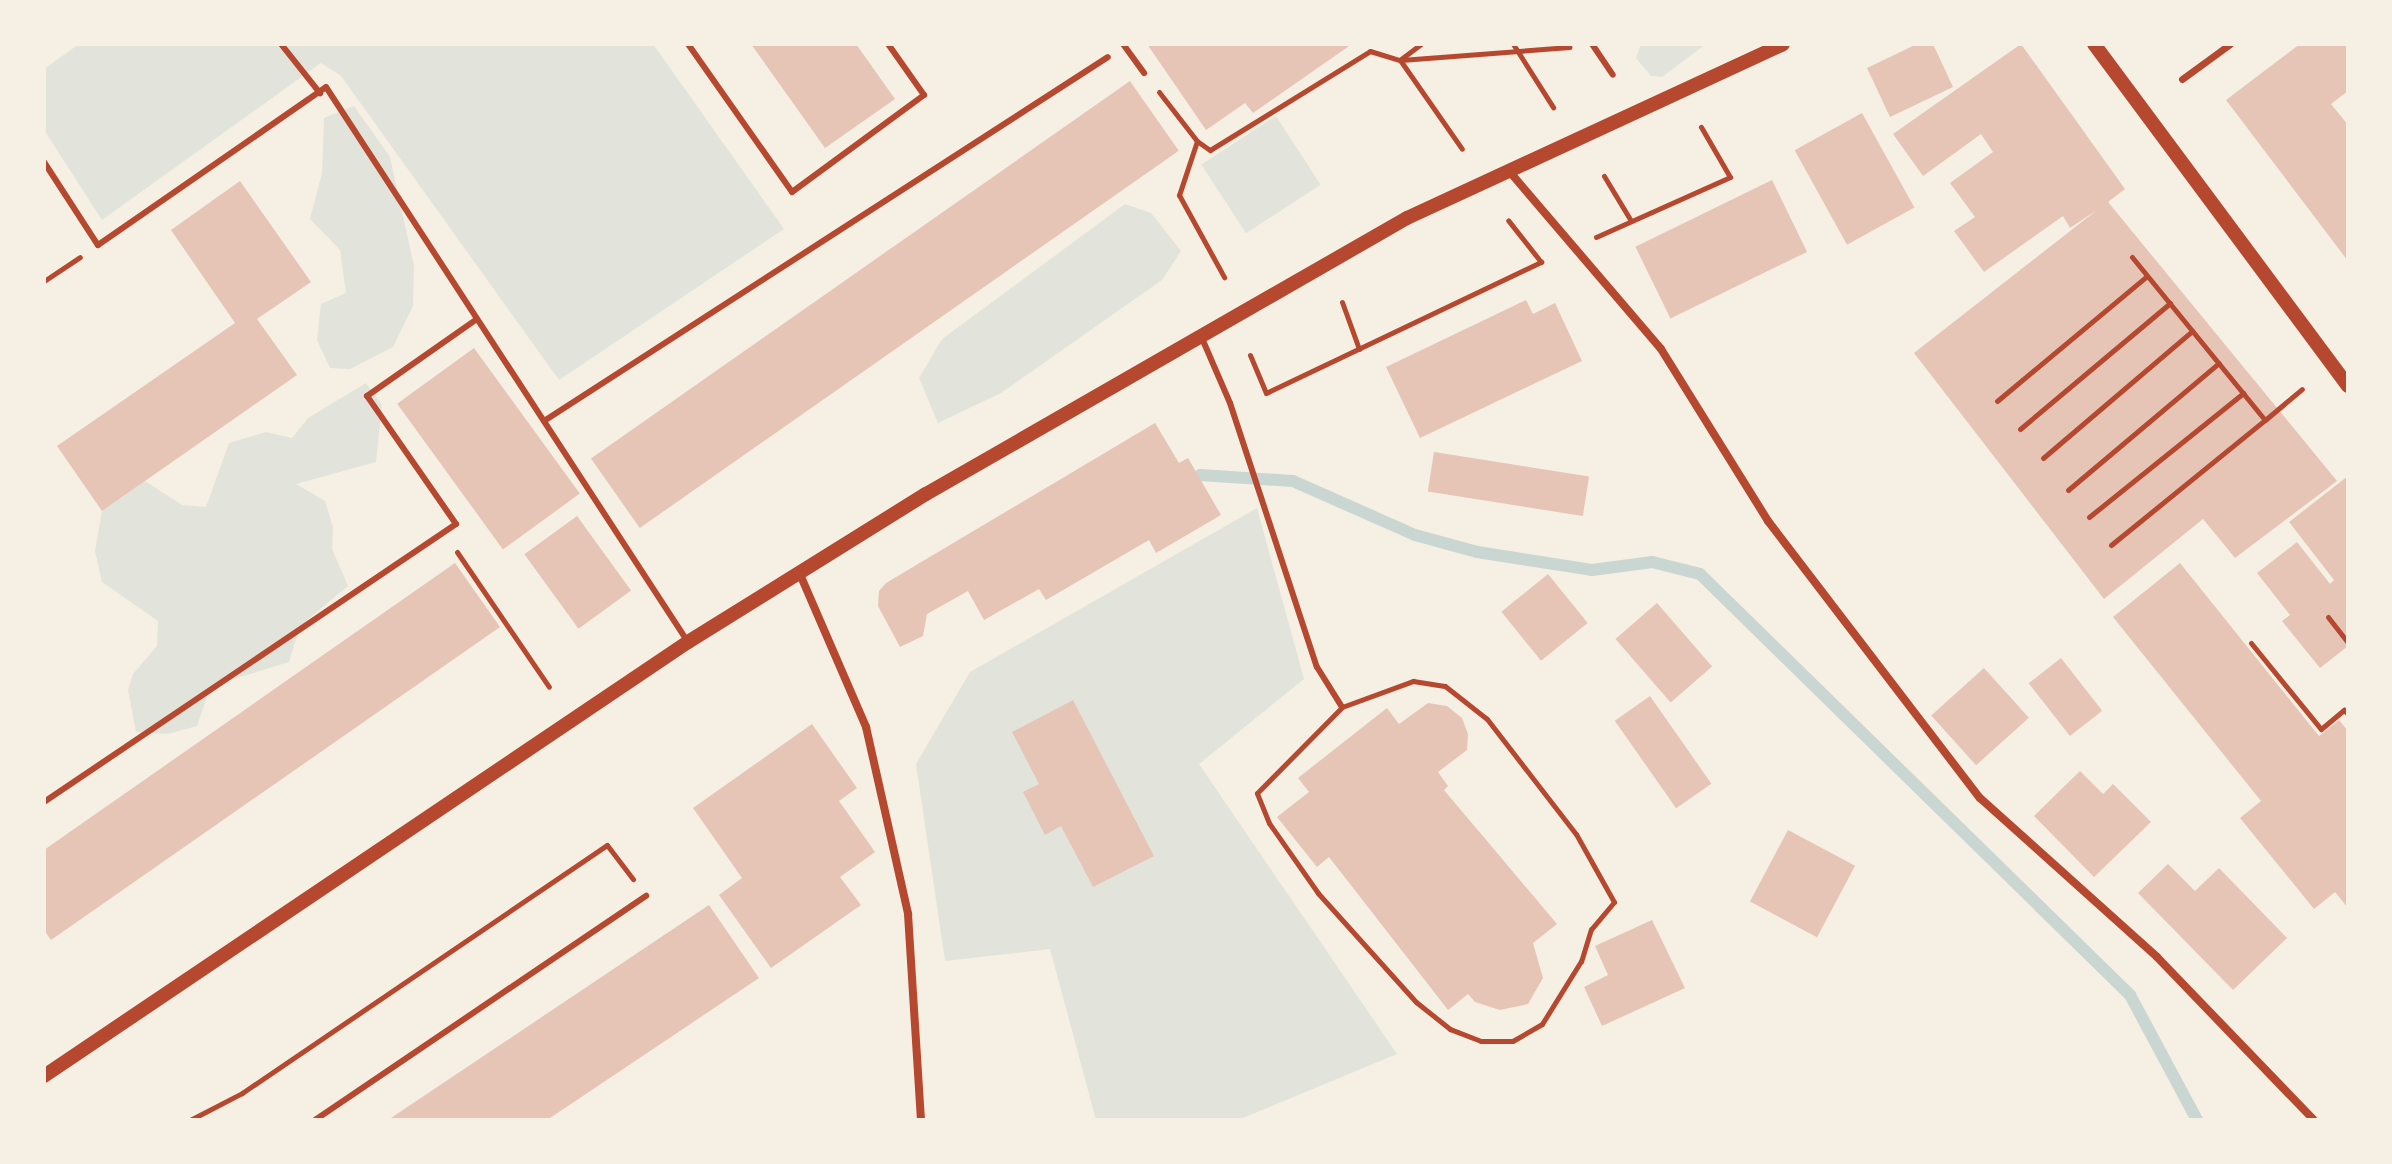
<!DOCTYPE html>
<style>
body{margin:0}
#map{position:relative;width:2392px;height:1164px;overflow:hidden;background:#f6efe4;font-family:Ubuntu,sans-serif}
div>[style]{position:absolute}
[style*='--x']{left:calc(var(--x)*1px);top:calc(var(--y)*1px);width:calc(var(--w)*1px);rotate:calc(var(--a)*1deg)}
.green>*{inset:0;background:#e2e4dc;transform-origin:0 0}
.stream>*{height:12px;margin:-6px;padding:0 6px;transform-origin:6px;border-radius:6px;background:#c9d6d2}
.building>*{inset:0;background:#e6c5b7;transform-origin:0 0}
.path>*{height:5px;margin:-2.5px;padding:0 2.5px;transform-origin:2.5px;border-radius:2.5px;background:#b5482f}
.service>*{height:6px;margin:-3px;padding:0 3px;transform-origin:3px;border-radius:3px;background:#b5482f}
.pedestrian>*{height:7px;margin:-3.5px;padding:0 3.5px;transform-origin:3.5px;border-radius:3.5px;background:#b5482f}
.minor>*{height:8px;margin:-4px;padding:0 4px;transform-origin:4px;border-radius:4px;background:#b5482f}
.tertiary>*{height:14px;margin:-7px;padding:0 7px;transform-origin:7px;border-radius:7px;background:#b5482f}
span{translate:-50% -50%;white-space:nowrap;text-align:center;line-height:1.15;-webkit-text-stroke:6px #f6efe4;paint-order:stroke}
.frame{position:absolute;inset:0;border:46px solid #f6efe4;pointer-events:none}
</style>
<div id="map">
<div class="green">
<div style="clip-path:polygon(79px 44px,653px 44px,784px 229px,559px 380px,341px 76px,321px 63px,102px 220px,44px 130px,44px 69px)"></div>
<div style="clip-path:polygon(1641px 44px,1706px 44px,1662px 77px,1651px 76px,1636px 58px)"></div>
<div style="clip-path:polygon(354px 106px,390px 157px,414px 266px,413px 306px,393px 347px,350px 369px,330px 368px,317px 340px,321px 304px,346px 293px,340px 250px,310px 219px,322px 173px,324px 118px)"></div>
<div style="left:1276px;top:116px;width:82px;height:89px;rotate:57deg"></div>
<div style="clip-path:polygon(1125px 204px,1151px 213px,1181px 251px,1162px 280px,1001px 393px,938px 423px,919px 378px,942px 339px)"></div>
<div style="clip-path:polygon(366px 383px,382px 405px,376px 462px,296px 484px,325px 501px,333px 527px,332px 549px,348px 586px,300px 626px,289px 662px,211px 686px,197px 726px,168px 734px,136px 732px,128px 690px,133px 674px,157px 646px,158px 621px,102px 582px,95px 551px,102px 511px,145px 481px,182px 505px,206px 507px,229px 443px,266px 432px,292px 438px,308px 418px)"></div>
<div style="clip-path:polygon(1257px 508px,1304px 679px,1199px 764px,1397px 1054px,1238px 1120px,1096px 1120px,1050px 949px,945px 961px,916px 764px,970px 672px)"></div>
</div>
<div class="stream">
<div style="--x:1200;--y:475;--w:93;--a:3.7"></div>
<div style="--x:1293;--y:481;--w:133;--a:23.9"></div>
<div style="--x:1415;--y:535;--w:64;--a:15.3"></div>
<div style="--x:1477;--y:552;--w:116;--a:8.9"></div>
<div style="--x:1592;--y:570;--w:61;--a:-7.6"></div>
<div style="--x:1652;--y:562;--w:49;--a:14"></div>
<div style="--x:1700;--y:574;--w:602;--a:44.39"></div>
<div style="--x:2130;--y:995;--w:142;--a:61.8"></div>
</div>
<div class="building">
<div style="clip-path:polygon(751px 44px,856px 44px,895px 99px,825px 148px)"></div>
<div style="clip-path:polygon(1147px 44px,1352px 44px,1253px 113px,1245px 103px,1206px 130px)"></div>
<div style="clip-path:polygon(1917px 44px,1933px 44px,1953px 87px,1890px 117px,1867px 68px)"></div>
<div style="clip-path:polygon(2021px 44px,2125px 189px,2108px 202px,2337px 481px,2235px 558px,2203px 519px,2104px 599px,1914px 353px,2097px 210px,2070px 228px,2063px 216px,1984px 272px,1954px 231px,1975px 217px,1950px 183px,1993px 152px,1981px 134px,1923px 176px,1893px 134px)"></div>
<div style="clip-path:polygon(2300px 44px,2348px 44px,2348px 91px,2331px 104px,2348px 125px,2348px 261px,2226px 100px)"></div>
<div style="left:1130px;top:81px;width:85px;height:658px;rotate:55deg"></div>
<div style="left:1862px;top:113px;width:108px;height:77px;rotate:61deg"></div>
<div style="left:1772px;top:180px;width:80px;height:152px;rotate:64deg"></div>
<div style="clip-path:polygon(240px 181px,311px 282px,257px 319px,297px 375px,102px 511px,57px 446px,235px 323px,171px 230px)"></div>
<div style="clip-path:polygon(1526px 300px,1533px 314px,1555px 303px,1582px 361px,1420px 438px,1386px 367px)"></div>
<div style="left:474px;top:348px;width:180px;height:95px;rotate:54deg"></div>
<div style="clip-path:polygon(1155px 423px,1179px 463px,1188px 458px,1221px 515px,1156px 553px,1149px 540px,1046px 600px,1039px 589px,984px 620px,968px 591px,927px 614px,923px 636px,900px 647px,878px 606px,879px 591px,886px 583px)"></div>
<div style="left:1434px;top:452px;width:157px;height:40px;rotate:9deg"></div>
<div style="clip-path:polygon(2348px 476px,2348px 646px,2320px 668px,2282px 621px,2290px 615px,2257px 573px,2297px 542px,2330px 584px,2334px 580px,2289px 522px)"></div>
<div style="left:577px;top:516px;width:92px;height:65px;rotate:54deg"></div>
<div style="clip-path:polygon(455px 563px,500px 627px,51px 940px,44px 930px,44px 850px)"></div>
<div style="clip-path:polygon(2180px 563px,2319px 736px,2339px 720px,2348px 731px,2348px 908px,2335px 892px,2314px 909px,2240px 818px,2261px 801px,2113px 617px)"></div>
<div style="left:1548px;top:574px;width:63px;height:60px;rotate:51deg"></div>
<div style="left:1657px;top:603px;width:84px;height:55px;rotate:49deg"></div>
<div style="left:2061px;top:658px;width:67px;height:41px;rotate:52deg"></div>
<div style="left:1984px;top:668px;width:67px;height:71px;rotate:48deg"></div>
<div style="left:1650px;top:696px;width:107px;height:43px;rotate:55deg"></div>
<div style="clip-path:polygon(1073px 700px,1154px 856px,1093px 887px,1061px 826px,1045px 835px,1023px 792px,1039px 784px,1012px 732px)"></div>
<div style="clip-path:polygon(1428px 703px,1447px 706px,1462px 718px,1468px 734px,1467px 750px,1438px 772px,1448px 786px,1444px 790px,1557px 924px,1533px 943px,1543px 978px,1528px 1004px,1500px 1010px,1475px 1002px,1468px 994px,1448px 1010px,1329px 857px,1317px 867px,1277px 817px,1309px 792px,1298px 778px,1387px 708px,1399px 724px)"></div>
<div style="clip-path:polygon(812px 724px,857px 788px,839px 801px,875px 852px,840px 877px,861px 905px,771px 968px,719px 895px,742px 878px,693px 808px)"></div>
<div style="clip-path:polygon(2080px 771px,2103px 794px,2113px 784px,2151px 822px,2094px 877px,2034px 816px)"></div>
<div style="left:1788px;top:830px;width:76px;height:81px;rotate:28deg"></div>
<div style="clip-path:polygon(2168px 864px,2195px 891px,2219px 868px,2287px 938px,2233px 990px,2138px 893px)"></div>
<div style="clip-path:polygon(709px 905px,759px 978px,547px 1120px,388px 1120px)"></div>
<div style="clip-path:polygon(1652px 920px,1685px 988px,1602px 1026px,1584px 987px,1608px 975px,1595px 946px)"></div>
</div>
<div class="path">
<div style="--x:1513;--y:44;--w:75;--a:57.6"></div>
<div style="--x:1401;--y:59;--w:25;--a:-37"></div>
<div style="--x:1401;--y:60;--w:169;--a:-4.4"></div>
<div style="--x:1159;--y:92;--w:62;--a:52.2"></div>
<div style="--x:1197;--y:141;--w:16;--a:35"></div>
<div style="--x:1210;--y:150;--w:188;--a:-31.7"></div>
<div style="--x:1370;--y:51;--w:31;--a:17"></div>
<div style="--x:1400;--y:60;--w:108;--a:55.1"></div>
<div style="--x:1197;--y:141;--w:57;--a:108.4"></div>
<div style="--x:1179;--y:195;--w:94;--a:61.2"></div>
<div style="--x:1604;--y:176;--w:52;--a:59"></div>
<div style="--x:1596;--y:237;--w:147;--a:-24.1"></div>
<div style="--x:1730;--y:177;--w:58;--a:-120.1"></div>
<div style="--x:2132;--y:257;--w:210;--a:50.8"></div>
<div style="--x:2265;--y:420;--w:48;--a:-40"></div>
<div style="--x:44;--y:281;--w:43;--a:-33.7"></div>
<div style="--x:1342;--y:302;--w:50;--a:70.1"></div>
<div style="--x:1250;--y:355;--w:41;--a:67.2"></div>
<div style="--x:1266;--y:393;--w:305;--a:-25.5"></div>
<div style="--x:1541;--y:262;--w:53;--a:-128.2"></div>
<div style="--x:1997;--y:401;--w:195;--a:-39.8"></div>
<div style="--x:2020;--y:429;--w:196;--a:-40"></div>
<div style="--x:2043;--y:458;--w:196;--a:-40.4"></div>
<div style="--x:2068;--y:490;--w:197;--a:-40.1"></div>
<div style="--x:2089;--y:517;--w:198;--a:-38.8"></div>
<div style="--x:2111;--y:545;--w:198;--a:-39.1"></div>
<div style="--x:457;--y:552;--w:163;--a:55.7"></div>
<div style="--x:2328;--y:617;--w:33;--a:52"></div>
<div style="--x:2251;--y:643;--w:111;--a:50.9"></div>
<div style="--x:2321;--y:729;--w:30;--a:-40"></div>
<div style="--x:2344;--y:710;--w:6;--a:45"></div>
<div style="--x:1413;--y:681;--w:32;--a:9"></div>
<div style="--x:1445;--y:686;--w:53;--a:38.2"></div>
<div style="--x:1487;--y:719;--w:145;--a:52.3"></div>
<div style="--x:1576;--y:834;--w:78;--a:60.8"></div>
<div style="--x:1614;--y:902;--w:35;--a:130"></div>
<div style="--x:1591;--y:929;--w:34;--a:107"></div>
<div style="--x:1581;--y:961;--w:74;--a:121.8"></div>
<div style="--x:1542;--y:1024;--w:34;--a:150"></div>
<div style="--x:1512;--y:1041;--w:31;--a:180"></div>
<div style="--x:1481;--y:1041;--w:33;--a:-159"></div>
<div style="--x:1450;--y:1029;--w:43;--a:-141.5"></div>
<div style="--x:1416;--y:1002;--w:147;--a:-132"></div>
<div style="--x:1318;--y:893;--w:85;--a:-125"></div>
<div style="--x:1269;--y:823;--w:32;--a:-112"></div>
<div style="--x:1257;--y:793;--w:121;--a:-45.3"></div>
<div style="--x:1342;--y:707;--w:76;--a:-20.1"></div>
<div style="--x:190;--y:1120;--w:59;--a:-27.4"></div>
<div style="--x:242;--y:1093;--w:441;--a:-34.2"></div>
<div style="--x:607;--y:845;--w:43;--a:52.6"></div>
</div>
<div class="service">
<div style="--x:281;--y:44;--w:63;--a:51.5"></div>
<div style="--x:688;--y:44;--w:181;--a:54.9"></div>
<div style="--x:792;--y:192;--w:164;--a:-36.3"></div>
<div style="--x:924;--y:95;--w:62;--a:-125.2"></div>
<div style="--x:1123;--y:44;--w:36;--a:54"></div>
<div style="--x:1592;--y:44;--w:37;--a:56"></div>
<div style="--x:44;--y:162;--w:99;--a:57"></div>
<div style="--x:98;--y:245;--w:277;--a:-34.7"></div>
<div style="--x:326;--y:87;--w:663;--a:56.89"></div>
<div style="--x:1201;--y:336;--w:73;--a:66.6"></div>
<div style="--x:1230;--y:403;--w:278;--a:71.8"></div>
<div style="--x:1317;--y:667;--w:47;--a:58"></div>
<div style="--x:544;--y:421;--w:671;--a:-32.84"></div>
<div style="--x:44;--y:802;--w:497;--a:-34"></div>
<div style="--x:456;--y:524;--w:156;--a:-124.8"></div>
<div style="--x:367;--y:396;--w:134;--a:-35"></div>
<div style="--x:315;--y:1120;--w:400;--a:-34.1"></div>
</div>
<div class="pedestrian">
<div style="--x:2182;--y:79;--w:59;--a:-36.1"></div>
</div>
<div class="minor">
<div style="--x:1509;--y:171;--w:234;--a:49.5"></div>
<div style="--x:1661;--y:349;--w:203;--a:58.1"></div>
<div style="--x:1768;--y:521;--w:349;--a:52.6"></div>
<div style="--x:1980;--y:798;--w:238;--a:41.9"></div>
<div style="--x:2157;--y:957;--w:226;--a:46.1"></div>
<div style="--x:799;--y:572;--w:169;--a:66.6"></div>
<div style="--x:866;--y:727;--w:192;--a:77.3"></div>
<div style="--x:908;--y:914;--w:206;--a:86.4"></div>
</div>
<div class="tertiary">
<div style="--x:2094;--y:44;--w:426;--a:53.4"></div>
<div style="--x:44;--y:1076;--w:777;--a:-33.98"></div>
<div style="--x:688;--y:642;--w:280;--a:-31.9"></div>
<div style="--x:926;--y:494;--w:555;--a:-29.85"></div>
<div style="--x:1407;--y:218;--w:414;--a:-24.8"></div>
</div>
<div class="frame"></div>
</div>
